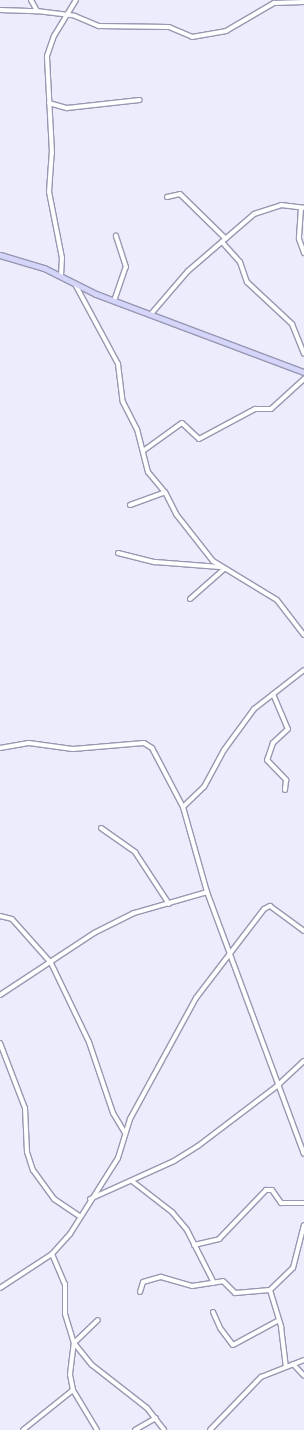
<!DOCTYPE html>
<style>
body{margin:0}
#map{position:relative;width:304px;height:1430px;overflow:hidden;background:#ececfd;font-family:"DejaVu Sans",sans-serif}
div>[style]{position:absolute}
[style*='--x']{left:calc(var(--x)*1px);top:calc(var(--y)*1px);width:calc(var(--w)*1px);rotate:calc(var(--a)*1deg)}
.roads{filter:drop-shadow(1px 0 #9797b1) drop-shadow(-1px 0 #9797b1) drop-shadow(0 1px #9797b1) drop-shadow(0 -1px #9797b1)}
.minor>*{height:4px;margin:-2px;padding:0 2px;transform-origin:2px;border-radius:2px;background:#fff}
.major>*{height:5px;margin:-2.5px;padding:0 2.5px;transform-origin:2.5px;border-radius:2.5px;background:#d5d5fa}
span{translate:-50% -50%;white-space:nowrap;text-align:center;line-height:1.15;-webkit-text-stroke:3px #fbfbfb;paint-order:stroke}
</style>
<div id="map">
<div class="roads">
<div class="minor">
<div style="--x:31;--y:0;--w:13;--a:61"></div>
<div style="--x:37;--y:11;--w:38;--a:7"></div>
<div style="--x:75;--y:16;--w:26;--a:23"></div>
<div style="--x:99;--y:26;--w:70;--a:0.8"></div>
<div style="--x:169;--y:27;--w:25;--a:23"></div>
<div style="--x:192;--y:37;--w:35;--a:-10"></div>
<div style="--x:226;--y:31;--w:56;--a:-30.3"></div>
<div style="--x:274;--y:3;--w:30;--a:-2"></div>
<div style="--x:0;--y:10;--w:37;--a:2"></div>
<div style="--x:49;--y:103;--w:19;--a:16"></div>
<div style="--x:67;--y:108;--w:73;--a:-6.3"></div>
<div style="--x:167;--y:197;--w:13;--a:-13"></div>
<div style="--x:180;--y:194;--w:64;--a:44.4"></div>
<div style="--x:301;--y:208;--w:31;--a:94"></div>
<div style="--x:299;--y:239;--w:15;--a:70"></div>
<div style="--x:222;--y:242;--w:27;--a:48"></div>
<div style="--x:240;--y:262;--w:21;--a:71"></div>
<div style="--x:247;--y:282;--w:62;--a:43"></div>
<div style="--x:292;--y:324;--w:32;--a:68"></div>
<div style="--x:61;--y:276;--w:18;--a:-87"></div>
<div style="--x:62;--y:258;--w:67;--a:-101.1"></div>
<div style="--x:49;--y:192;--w:39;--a:-86"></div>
<div style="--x:52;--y:153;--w:97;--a:-93"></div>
<div style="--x:47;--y:56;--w:21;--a:-71"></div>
<div style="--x:54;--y:36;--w:42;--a:-58.6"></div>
<div style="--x:75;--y:284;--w:91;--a:61.7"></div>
<div style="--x:118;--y:364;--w:38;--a:83"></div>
<div style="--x:123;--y:402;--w:30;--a:63"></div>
<div style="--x:137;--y:429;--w:44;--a:75.7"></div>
<div style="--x:148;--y:472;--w:26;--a:50"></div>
<div style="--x:165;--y:492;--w:25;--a:63"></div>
<div style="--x:176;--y:514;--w:60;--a:51.8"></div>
<div style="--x:213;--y:561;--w:75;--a:31.4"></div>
<div style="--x:277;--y:600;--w:44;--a:52.4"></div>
<div style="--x:114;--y:301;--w:36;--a:-71"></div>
<div style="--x:126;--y:267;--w:33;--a:-108"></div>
<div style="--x:151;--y:314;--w:57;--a:-49.3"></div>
<div style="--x:188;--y:271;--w:87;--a:-40.8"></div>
<div style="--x:254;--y:214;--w:28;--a:-18"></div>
<div style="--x:281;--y:205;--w:23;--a:7"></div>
<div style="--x:143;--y:451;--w:48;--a:-35.7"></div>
<div style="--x:182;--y:423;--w:23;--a:43"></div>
<div style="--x:199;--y:439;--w:64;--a:-28.2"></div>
<div style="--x:255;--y:409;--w:16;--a:0"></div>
<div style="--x:271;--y:409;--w:45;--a:-42.3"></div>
<div style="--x:130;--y:505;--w:37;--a:-20"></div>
<div style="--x:118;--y:553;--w:38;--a:14"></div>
<div style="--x:155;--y:562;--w:65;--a:4.4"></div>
<div style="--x:190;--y:599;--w:45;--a:-41.4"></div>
<div style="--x:273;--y:694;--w:38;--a:67"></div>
<div style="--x:288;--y:729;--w:21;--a:137"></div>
<div style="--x:273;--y:743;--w:18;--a:109"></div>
<div style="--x:267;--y:760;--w:28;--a:46"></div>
<div style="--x:286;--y:780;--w:10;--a:96"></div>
<div style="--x:0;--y:748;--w:29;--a:-10"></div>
<div style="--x:29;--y:743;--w:44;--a:7.8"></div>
<div style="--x:73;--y:749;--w:71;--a:-4.8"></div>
<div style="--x:144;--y:743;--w:9;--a:32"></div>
<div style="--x:152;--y:748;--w:67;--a:62.3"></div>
<div style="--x:183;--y:807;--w:88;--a:74.2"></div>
<div style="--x:207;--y:892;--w:279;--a:69.7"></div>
<div style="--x:183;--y:807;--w:29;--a:-44"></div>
<div style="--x:204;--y:787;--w:42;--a:-61.6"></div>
<div style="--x:224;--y:750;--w:51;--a:-53.8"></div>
<div style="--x:254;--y:709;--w:63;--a:-38"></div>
<div style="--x:101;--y:828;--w:42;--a:35.2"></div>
<div style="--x:135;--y:852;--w:62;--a:56.8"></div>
<div style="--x:0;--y:916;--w:12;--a:14"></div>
<div style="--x:12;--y:919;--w:59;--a:48.4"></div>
<div style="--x:51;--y:963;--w:88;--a:64.3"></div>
<div style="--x:89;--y:1042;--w:75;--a:71.3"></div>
<div style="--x:113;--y:1113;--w:23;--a:59"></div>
<div style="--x:0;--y:995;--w:113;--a:-33.4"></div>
<div style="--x:94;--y:933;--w:45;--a:-26.6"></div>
<div style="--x:134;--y:913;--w:76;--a:-16"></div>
<div style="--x:0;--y:1043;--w:70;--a:69"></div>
<div style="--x:25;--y:1108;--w:44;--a:87.4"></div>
<div style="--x:27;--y:1152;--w:19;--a:72"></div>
<div style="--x:33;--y:1170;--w:36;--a:54"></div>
<div style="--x:54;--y:1199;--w:30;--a:34"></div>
<div style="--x:132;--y:1181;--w:51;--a:37.8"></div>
<div style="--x:172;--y:1212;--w:23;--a:50"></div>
<div style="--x:187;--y:1230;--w:59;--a:63"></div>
<div style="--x:90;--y:1199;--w:92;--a:-24.3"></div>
<div style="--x:174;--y:1161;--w:28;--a:-32"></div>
<div style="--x:198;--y:1146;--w:99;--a:-37.2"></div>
<div style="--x:277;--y:1086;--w:37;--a:-43"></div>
<div style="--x:194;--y:1245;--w:26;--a:-13"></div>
<div style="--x:219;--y:1239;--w:68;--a:-46.2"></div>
<div style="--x:266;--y:1190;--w:6;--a:0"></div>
<div style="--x:272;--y:1190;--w:16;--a:55"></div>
<div style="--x:281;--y:1203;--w:23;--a:0"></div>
<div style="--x:52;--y:1254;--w:33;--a:67"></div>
<div style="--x:65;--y:1284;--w:30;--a:90"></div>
<div style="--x:65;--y:1314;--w:30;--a:73"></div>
<div style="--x:74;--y:1343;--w:28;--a:51"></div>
<div style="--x:92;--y:1365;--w:70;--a:38"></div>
<div style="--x:147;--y:1408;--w:28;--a:52"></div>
<div style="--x:0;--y:1288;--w:62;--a:-33.2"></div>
<div style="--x:52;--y:1254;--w:27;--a:-48"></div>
<div style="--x:70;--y:1234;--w:90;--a:-57.7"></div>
<div style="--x:118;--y:1158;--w:41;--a:-72.9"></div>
<div style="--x:130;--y:1119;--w:138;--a:-61.4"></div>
<div style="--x:196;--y:998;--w:112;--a:-52.6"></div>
<div style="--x:264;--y:909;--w:7;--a:-27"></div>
<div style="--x:270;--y:906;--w:42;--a:36.3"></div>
<div style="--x:270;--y:1290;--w:39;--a:73"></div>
<div style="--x:281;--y:1327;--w:39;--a:83"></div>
<div style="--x:140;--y:1292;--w:10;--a:-73"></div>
<div style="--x:143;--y:1282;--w:19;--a:-16"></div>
<div style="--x:161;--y:1277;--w:32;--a:16"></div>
<div style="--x:192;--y:1286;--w:31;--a:-9"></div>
<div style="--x:223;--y:1281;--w:17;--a:45"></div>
<div style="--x:235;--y:1293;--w:35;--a:-5"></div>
<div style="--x:270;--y:1290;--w:32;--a:-44"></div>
<div style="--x:293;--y:1268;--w:44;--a:-75.7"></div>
<div style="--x:213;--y:1312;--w:17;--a:66"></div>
<div style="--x:220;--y:1328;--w:21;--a:53"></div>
<div style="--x:233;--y:1345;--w:52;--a:-28.5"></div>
<div style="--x:293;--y:1364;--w:16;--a:47"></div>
<div style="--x:23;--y:1430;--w:64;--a:-38.7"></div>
<div style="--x:97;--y:1430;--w:47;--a:-121"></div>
<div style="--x:73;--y:1390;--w:16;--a:-101"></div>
<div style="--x:70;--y:1374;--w:31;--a:-83"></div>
<div style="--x:74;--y:1343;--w:33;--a:-44"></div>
<div style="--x:135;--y:1430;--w:24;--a:-30"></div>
<div style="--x:210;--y:1430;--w:74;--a:-46.1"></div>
<div style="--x:261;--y:1377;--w:46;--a:-21.6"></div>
</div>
<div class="major">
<div style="--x:0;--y:255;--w:46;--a:16.5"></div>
<div style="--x:44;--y:268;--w:58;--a:26.6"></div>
<div style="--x:96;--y:294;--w:222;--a:20.6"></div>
</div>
</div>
</div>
